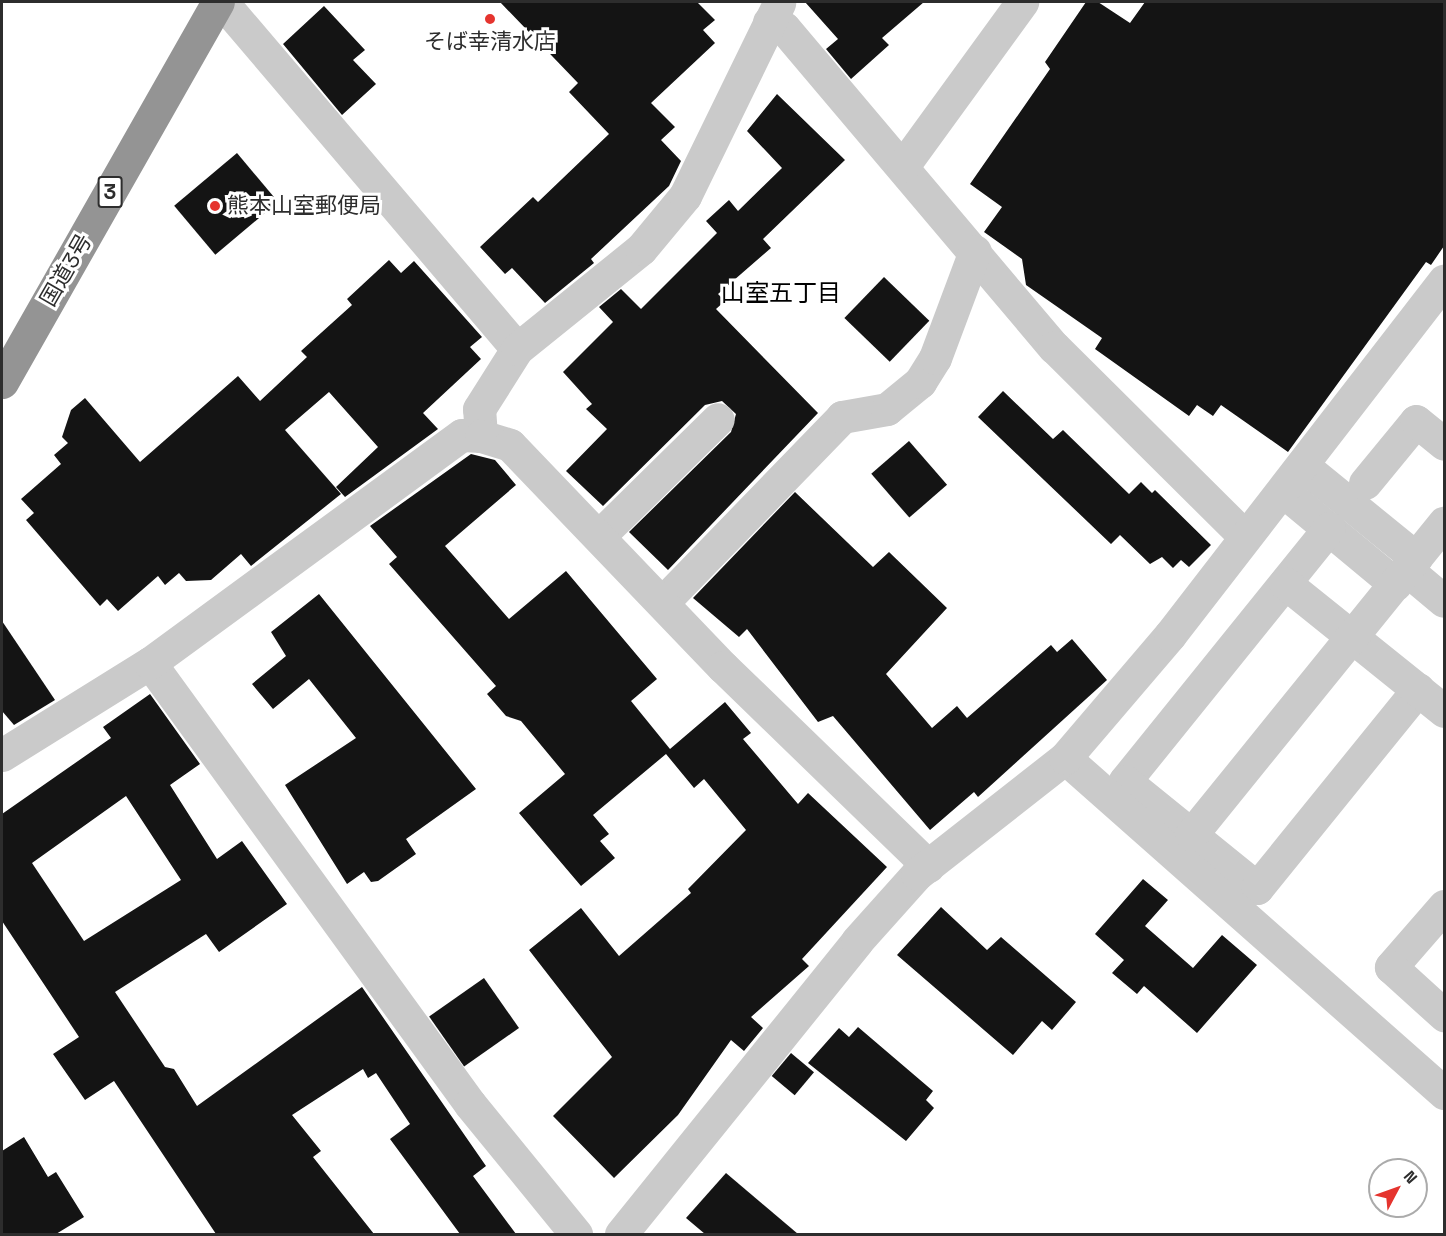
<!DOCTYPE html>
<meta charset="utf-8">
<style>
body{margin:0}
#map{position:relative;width:1446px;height:1236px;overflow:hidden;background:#fff;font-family:"Space Grotesk","Noto Sans JP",sans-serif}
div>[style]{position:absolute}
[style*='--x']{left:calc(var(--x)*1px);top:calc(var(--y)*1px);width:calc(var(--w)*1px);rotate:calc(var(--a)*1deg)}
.building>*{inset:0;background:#141414;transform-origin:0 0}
.minor>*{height:33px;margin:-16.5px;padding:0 16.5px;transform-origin:16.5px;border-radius:16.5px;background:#cacaca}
.highway>*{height:33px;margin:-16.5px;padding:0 16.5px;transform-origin:16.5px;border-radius:16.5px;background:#949494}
.dots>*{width:16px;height:16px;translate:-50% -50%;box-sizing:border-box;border:3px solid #fff;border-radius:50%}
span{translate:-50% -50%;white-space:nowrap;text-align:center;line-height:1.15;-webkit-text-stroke:6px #fff;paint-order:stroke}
.shield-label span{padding:2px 4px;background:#fff;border:2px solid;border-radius:4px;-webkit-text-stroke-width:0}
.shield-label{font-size:21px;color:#2d2d2d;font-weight:700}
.poi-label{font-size:22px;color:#2d2d2d}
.left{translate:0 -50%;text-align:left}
.street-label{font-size:22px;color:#2d2d2d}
.neighbourhood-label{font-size:24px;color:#000}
.frame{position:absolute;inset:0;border:3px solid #2d2d2d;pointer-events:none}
.north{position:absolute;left:1368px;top:1158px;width:60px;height:60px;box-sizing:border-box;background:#fff;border:2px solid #ababab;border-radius:50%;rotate:49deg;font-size:16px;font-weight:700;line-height:24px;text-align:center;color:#2d2d2d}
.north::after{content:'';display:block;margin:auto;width:21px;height:27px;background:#e5342e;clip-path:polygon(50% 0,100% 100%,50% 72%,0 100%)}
</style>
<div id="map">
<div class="building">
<div style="clip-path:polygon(500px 2px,697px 2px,715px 20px,703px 30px,715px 43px,651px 103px,675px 127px,661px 140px,681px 161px,669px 186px,591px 259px,594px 263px,545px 303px,512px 268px,505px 274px,480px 247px,533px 197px,538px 202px,609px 134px,569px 92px,578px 83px)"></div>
<div style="clip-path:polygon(805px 2px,924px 2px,882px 38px,889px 45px,851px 79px,826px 49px,838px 39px)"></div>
<div style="clip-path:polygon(1086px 2px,1098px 2px,1130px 23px,1145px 2px,1444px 2px,1444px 246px,1431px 265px,1426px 262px,1288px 452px,1221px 405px,1213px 416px,1197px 405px,1189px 416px,1095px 349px,1102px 338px,1026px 285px,1022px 259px,984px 232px,1002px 207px,970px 184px,1050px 69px,1045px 62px)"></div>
<div style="clip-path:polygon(324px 6px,365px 50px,353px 60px,376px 84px,342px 115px,283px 44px)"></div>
<div style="clip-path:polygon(777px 94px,845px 160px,763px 239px,771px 248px,718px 294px,725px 301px,716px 309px,818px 413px,668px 570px,629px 532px,731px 432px,736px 414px,722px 401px,705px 405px,603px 506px,566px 471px,607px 429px,586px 409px,592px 404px,563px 372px,613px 322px,599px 307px,621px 289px,641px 309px,717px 233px,706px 221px,729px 200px,738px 211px,782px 168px,747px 131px)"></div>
<div style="left:237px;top:153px;width:64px;height:82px;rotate:50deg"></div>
<div style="clip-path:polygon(389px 260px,401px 273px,414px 261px,482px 337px,470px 347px,481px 359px,423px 413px,438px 429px,345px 497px,336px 487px,378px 447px,329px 392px,285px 430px,341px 494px,251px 566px,241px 554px,211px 580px,186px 581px,179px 573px,165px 585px,158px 576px,118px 611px,107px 599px,100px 606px,26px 520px,34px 513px,21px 499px,61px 464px,54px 455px,68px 443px,62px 437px,71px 410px,85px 398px,140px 462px,238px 376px,260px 401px,307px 357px,301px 351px,352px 305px,347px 299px)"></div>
<div style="left:884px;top:277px;width:63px;height:57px;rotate:44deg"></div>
<div style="clip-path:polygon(1003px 391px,1053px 439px,1063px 430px,1129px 494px,1141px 482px,1152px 493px,1155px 490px,1211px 545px,1189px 567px,1181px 560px,1173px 568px,1162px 557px,1150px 564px,1120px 535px,1111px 544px,978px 417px)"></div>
<div style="left:909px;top:441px;width:58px;height:50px;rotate:49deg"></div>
<div style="clip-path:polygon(471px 454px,495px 460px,516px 485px,445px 546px,509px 619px,566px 571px,657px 679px,631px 701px,670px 749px,725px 702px,751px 733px,743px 739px,798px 804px,808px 793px,887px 867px,802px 959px,809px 966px,751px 1017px,763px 1028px,744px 1051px,731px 1040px,678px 1115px,614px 1178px,553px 1116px,612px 1057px,529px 950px,581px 908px,619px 956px,691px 893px,688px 889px,746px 830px,704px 779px,694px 788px,666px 754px,593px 815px,609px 834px,600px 841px,615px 858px,581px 886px,519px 813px,565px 774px,521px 721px,506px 716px,487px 694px,496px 686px,389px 564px,397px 557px,370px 526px)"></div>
<div style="clip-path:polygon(795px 492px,873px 567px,889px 552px,947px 608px,886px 674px,932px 728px,957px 706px,967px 718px,1051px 645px,1057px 652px,1072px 639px,1107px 680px,978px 797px,974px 792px,930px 830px,833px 716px,818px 722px,747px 629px,739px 637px,693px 598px)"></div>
<div style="clip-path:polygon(319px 594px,476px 789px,406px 839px,416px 854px,378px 881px,371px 882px,364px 872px,347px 884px,285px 785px,356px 738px,309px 679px,273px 709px,252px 684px,286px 656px,271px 632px)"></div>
<div style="clip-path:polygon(2px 621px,55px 700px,14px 725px,2px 711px)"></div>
<div style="clip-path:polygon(evenodd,150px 694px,200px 764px,170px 785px,217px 859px,242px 841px,287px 904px,219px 952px,206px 934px,115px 992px,165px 1067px,174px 1069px,197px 1106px,362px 987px,486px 1166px,473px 1176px,516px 1234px,460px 1234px,390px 1139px,410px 1124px,376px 1073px,368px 1078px,363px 1069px,292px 1115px,321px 1151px,313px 1157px,374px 1234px,216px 1234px,114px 1081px,85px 1100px,53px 1054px,79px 1037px,2px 921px,2px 814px,111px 738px,103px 727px,150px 694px,126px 796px,181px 880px,84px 941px,32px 863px,126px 796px)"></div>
<div style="clip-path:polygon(1143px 879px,1168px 900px,1145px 926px,1193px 968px,1222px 935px,1257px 965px,1197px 1033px,1144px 986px,1137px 994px,1112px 973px,1124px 960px,1095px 934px)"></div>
<div style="clip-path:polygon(941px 907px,987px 950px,1001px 937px,1076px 1002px,1052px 1030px,1042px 1021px,1013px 1055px,897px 955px)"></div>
<div style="left:484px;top:978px;width:61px;height:67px;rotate:55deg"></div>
<div style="clip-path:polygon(858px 1027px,933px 1091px,926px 1100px,934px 1108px,906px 1141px,808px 1063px,839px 1028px,849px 1037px)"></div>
<div style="left:791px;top:1053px;width:30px;height:30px;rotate:40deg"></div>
<div style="clip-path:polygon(24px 1137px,48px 1177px,56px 1172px,84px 1217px,56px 1234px,2px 1234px,2px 1151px)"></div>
<div style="clip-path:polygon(726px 1173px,798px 1234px,705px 1234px,686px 1218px)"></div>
</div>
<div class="minor">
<div style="--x:222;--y:2;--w:455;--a:49.6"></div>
<div style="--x:769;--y:22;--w:16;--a:22"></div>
<div style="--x:784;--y:28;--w:418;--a:49.8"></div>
<div style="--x:1054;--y:347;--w:268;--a:44.8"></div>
<div style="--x:903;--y:166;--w:203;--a:-54"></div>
<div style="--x:481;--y:436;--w:27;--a:-94"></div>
<div style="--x:479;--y:409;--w:71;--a:-57.7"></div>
<div style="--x:517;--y:349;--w:159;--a:-38.9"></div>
<div style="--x:641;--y:249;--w:69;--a:-50.3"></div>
<div style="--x:685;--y:196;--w:215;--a:-64"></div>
<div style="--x:1302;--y:465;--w:147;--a:39.2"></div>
<div style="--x:1365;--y:483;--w:80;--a:-50.6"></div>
<div style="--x:1416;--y:421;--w:36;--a:39"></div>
<div style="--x:1283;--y:491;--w:146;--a:39.7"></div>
<div style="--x:1329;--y:528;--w:325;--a:128.9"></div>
<div style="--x:1125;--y:781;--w:170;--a:39"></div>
<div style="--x:1257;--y:888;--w:256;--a:-51"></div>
<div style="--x:600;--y:535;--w:165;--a:-44.5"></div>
<div style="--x:1407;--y:570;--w:48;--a:40"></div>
<div style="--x:1285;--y:583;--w:204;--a:38.8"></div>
<div style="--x:662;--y:603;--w:259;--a:-45.9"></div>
<div style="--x:842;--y:417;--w:46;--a:-10.1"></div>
<div style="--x:887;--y:409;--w:43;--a:-39.3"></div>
<div style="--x:920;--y:382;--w:28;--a:-58"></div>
<div style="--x:935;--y:358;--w:114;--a:-69.5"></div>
<div style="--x:150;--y:663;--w:545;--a:54.03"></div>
<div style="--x:470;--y:1104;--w:168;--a:50.8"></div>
<div style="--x:2;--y:755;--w:174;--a:-31.9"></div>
<div style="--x:150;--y:663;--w:386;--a:-36.2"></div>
<div style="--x:462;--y:435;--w:19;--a:3"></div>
<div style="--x:481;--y:436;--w:30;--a:17"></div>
<div style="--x:510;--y:445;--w:308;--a:46.2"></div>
<div style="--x:723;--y:667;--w:286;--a:44.1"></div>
<div style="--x:1065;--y:758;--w:506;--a:41.47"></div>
<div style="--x:1191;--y:835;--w:402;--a:-51"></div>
<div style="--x:1444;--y:906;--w:81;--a:131"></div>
<div style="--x:1391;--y:967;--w:72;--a:42.2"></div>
<div style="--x:621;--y:1234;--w:376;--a:-51.1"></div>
<div style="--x:857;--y:941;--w:90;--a:-48.2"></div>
<div style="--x:917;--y:874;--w:188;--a:-38.1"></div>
<div style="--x:1065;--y:758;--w:162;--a:-49.5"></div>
<div style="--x:1170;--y:635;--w:448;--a:-52.3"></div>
</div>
<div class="highway">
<div style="--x:2;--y:382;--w:437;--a:-60.4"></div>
</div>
<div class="dots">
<div style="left:490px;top:19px;background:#e5342e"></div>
<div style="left:215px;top:206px;background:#e5342e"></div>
</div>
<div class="shield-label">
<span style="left:110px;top:192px">3</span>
</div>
<div class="poi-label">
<span style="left:490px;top:42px">そば幸清水店</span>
<span class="left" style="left:227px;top:206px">熊本山室郵便局</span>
</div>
<div class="street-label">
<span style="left:66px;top:270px;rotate:-60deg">国道3号</span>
</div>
<div class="neighbourhood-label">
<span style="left:781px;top:293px">山室五丁目</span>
</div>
<div class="frame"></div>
<div class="north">N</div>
</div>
